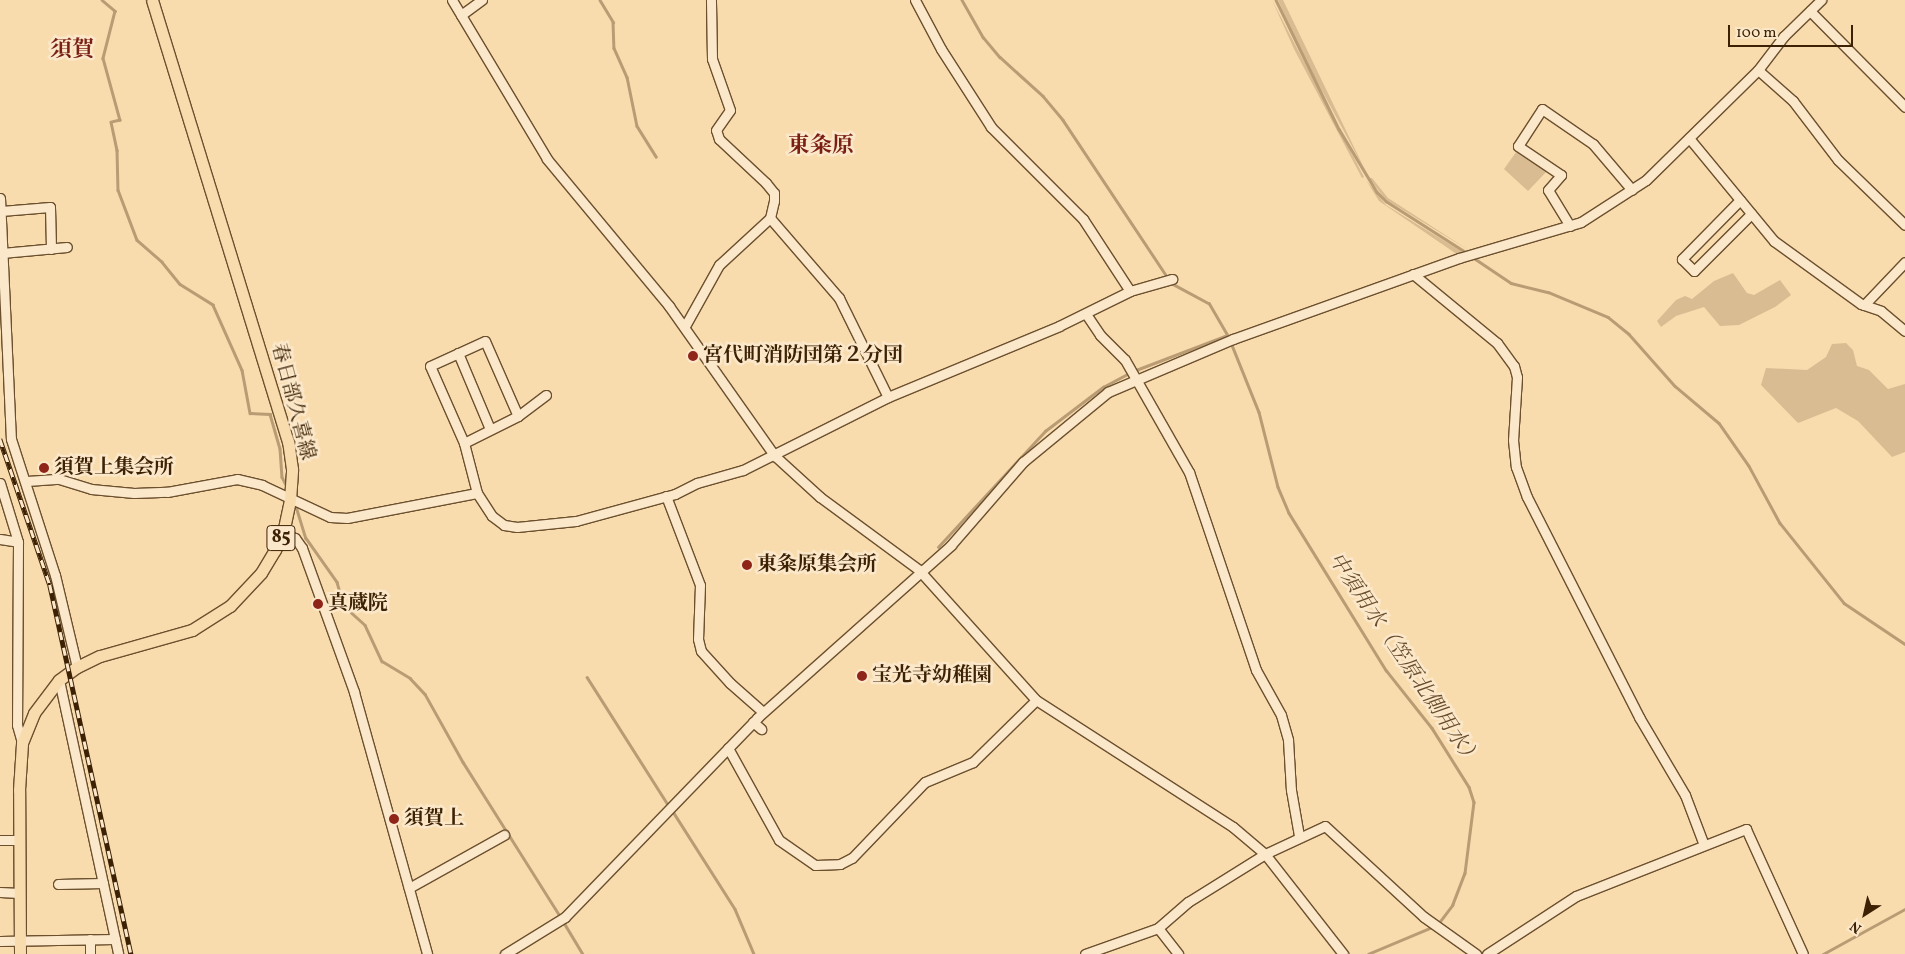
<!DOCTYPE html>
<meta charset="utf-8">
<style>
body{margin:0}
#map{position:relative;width:1905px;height:954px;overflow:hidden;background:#f9dcae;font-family:Vollkorn,"Noto Serif JP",serif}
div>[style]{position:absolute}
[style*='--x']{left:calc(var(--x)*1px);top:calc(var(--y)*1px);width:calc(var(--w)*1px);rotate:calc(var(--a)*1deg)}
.green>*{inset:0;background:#d9bc91}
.stream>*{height:2.5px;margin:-1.25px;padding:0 1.25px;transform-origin:1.25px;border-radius:1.25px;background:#b99c74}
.roads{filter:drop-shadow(1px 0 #6c502e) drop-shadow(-1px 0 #6c502e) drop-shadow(0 1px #6c502e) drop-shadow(0 -1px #6c502e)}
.minor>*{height:9px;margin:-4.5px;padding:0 4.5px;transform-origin:4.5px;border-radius:4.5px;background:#fbe8ca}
.major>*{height:11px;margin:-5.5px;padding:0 5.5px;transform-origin:5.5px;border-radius:5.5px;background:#f9dcae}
.rail>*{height:4.5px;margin-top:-2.25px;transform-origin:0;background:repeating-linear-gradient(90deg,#fbe8ca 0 8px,#3d2104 0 16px);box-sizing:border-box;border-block:1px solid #3d2104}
.dots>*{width:14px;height:14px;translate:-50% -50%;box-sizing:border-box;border:2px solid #fbe8ca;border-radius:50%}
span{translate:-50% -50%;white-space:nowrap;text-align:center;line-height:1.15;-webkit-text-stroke:5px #fbe8ca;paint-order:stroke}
.shield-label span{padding:1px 4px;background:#fbe8ca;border:1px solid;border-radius:4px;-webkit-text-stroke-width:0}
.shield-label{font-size:19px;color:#3d2104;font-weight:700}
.poi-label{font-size:20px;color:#3d2104;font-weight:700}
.left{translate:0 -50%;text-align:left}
.street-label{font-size:20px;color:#3d2104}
.water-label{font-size:21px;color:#684c2b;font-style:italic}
.quarter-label{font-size:22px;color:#7a1f14;font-weight:700}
.north{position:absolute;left:1840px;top:889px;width:50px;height:50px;-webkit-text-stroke:4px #fbe8ca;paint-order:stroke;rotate:215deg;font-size:14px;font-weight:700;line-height:20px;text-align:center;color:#3d2104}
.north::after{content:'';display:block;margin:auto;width:18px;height:22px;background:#3d2104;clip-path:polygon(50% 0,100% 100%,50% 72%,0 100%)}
.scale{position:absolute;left:1728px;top:25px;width:125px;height:22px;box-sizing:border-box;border:2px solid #3d2104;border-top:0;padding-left:6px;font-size:15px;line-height:18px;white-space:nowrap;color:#3d2104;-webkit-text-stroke:4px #fbe8ca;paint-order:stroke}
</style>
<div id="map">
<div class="green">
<div style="clip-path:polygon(1272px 0,1364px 177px,1362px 178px,1294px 49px)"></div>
<div style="clip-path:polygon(1278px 0,1283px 0,1367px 174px,1300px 50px)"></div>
<div style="clip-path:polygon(1519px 148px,1549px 169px,1528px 191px,1504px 169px)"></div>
<div style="clip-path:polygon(1369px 178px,1372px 178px,1388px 198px,1470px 251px,1385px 199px)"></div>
<div style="clip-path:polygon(1366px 180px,1386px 205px,1464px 253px,1458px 255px,1379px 201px)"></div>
<div style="clip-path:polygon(1733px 273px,1747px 293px,1754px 295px,1780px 280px,1791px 295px,1775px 307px,1739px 325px,1720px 326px,1704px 307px,1676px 316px,1661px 327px,1657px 321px,1676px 300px,1685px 296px,1692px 299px,1714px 281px)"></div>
<div style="clip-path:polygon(1846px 343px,1853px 350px,1857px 366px,1869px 370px,1888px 389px,1905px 384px,1905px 452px,1892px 457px,1858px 421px,1836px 408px,1798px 423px,1761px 385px,1766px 368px,1807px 370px,1826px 357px,1832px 344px)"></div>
</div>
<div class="stream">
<div style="--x:102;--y:0;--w:17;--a:40"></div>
<div style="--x:115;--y:11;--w:49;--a:104.3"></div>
<div style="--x:103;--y:58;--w:64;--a:74.7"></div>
<div style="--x:120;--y:120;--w:9;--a:167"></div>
<div style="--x:111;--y:122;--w:29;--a:78"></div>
<div style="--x:117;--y:150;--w:40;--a:88.6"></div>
<div style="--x:118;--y:190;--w:53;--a:69.2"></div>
<div style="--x:137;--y:240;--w:33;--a:41"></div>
<div style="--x:162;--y:262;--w:28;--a:51"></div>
<div style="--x:180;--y:284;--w:39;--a:32"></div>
<div style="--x:213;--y:305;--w:71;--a:66"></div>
<div style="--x:242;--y:370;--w:44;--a:79.5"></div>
<div style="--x:250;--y:413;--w:20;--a:3"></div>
<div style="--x:270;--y:414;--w:36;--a:74"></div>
<div style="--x:280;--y:449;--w:28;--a:86"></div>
<div style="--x:282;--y:477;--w:11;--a:63"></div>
<div style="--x:600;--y:0;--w:26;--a:59"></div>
<div style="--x:613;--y:22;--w:26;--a:88"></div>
<div style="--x:614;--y:48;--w:32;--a:66"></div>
<div style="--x:627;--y:77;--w:50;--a:78.5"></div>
<div style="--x:637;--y:126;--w:36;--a:58"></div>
<div style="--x:962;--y:0;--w:43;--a:60.4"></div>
<div style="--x:983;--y:37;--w:26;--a:50"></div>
<div style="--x:1000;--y:57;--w:58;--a:42.2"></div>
<div style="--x:1043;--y:96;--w:31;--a:50"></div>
<div style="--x:1063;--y:120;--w:186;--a:56.4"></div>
<div style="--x:1276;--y:0;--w:144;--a:64"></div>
<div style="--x:1339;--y:129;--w:74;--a:58.9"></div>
<div style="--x:1377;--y:192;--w:13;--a:45"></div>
<div style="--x:1386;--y:201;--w:96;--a:32.7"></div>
<div style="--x:1471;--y:256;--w:48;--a:34"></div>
<div style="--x:1511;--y:283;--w:38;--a:14"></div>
<div style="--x:1548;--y:292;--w:65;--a:22.6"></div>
<div style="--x:1608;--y:317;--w:27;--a:39"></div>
<div style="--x:1629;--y:334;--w:69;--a:48.5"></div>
<div style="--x:1675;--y:386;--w:57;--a:40.1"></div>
<div style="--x:1719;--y:423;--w:52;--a:55.1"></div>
<div style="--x:1749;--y:466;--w:65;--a:61.5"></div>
<div style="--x:1780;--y:523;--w:102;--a:51.3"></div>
<div style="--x:1844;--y:603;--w:73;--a:33.9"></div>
<div style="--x:1232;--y:345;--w:72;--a:68.1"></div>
<div style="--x:1259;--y:412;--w:77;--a:75.8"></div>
<div style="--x:1278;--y:487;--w:28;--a:67"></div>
<div style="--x:1289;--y:513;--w:185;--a:58.3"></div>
<div style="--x:1386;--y:670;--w:74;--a:51.6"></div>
<div style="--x:1432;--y:728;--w:70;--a:57.9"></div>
<div style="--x:1469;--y:787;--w:16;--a:72"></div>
<div style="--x:1474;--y:802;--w:72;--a:97.2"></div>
<div style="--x:1465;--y:873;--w:34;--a:111"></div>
<div style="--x:1453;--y:905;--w:25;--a:127"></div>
<div style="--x:1438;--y:925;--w:75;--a:157.2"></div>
<div style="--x:1136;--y:370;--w:97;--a:-21"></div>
<div style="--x:1227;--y:335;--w:36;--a:-120"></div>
<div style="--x:1209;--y:304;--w:42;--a:-151.6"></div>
<div style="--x:295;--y:503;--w:37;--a:73"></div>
<div style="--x:306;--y:538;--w:54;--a:54.8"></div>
<div style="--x:337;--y:582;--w:25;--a:74"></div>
<div style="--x:344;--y:606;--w:28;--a:42"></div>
<div style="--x:365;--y:625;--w:40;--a:65"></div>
<div style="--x:382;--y:661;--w:33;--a:31"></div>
<div style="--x:410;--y:678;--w:22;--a:47"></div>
<div style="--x:425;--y:694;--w:78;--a:60.8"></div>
<div style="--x:463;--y:762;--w:182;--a:57.8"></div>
<div style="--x:938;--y:547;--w:158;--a:-47.3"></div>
<div style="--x:1045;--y:431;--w:73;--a:-37.2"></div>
<div style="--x:1103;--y:387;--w:26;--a:-28"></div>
<div style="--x:587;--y:677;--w:153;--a:57.6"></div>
<div style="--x:672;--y:810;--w:117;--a:57.5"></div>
<div style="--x:735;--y:909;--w:49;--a:67.1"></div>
<div style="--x:563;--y:921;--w:39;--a:59"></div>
<div style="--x:1823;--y:954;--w:94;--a:-28.8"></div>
</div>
<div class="roads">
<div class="minor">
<div style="--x:452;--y:0;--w:185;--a:59.1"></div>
<div style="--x:547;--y:159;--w:191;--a:50.3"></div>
<div style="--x:669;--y:306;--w:184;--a:54.8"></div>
<div style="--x:775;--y:456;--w:61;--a:42.3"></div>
<div style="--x:820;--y:497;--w:123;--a:36.4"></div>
<div style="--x:919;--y:570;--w:175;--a:48"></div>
<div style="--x:1036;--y:700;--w:234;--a:32.8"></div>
<div style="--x:1233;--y:827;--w:42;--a:40.2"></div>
<div style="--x:1265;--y:854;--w:127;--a:52"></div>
<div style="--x:915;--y:0;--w:55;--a:62"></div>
<div style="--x:941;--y:49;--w:93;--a:57.3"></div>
<div style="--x:991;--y:127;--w:130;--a:45"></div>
<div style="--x:1083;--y:219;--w:86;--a:56.9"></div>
<div style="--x:1810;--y:11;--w:135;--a:45.3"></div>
<div style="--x:461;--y:15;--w:26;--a:-36"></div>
<div style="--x:1758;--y:70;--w:47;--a:41.5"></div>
<div style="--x:1793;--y:101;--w:74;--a:52.7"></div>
<div style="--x:1838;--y:160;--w:93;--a:44.1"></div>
<div style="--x:1689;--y:138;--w:134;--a:50.5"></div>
<div style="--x:1774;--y:241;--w:107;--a:35.9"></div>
<div style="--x:1861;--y:304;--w:3;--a:18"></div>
<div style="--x:1864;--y:305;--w:59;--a:-46.4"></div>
<div style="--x:0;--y:198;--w:241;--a:87.4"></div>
<div style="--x:11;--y:439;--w:143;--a:72.1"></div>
<div style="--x:55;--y:575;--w:95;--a:76.6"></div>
<div style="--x:1740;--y:200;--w:83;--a:134.5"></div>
<div style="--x:1682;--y:259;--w:17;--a:45"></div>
<div style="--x:1694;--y:271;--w:81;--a:-45"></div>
<div style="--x:1;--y:211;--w:49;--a:-4.7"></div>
<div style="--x:50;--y:207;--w:42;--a:88.6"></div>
<div style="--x:770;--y:218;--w:106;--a:49.2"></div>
<div style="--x:839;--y:298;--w:110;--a:63.7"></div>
<div style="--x:1570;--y:226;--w:42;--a:-121.4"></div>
<div style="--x:1548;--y:190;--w:20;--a:-49"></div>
<div style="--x:1561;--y:175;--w:52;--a:-146"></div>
<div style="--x:1518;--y:146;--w:44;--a:-57"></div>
<div style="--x:1542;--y:109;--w:62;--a:34.5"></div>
<div style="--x:1593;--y:144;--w:60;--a:49.7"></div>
<div style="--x:2;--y:253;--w:65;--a:-5.3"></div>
<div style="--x:1413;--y:274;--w:109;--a:39.4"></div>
<div style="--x:1497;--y:343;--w:29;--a:54"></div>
<div style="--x:1514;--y:366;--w:11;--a:75"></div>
<div style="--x:1517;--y:377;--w:63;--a:93.6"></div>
<div style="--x:1513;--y:440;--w:27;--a:84"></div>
<div style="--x:1516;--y:467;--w:32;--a:70"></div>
<div style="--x:1527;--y:497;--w:247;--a:63"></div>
<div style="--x:1639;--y:717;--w:91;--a:59.5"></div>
<div style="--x:1685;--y:795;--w:53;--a:69.2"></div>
<div style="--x:1864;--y:305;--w:18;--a:19"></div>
<div style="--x:1881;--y:311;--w:31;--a:40"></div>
<div style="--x:1086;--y:314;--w:25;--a:56"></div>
<div style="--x:1100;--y:335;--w:35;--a:45"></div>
<div style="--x:1125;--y:360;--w:129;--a:60.3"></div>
<div style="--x:1189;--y:472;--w:209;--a:71.3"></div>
<div style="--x:1256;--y:670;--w:51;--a:60.9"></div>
<div style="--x:1281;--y:715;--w:26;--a:74"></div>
<div style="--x:1288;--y:740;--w:50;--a:86.6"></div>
<div style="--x:1291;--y:790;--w:47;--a:80.1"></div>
<div style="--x:685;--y:326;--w:70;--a:-60.9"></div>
<div style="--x:719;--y:265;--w:69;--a:-42.7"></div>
<div style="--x:770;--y:218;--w:17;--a:-77"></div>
<div style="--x:774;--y:201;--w:8;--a:-90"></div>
<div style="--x:774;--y:193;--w:13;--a:-129"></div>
<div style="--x:766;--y:183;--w:64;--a:-136.9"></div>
<div style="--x:719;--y:139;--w:9;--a:-108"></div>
<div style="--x:716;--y:130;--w:24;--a:-55"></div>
<div style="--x:730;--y:110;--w:54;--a:-109.4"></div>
<div style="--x:712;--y:59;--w:59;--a:-91"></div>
<div style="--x:458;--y:353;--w:82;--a:67.2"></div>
<div style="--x:464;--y:443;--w:84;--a:-113.8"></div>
<div style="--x:430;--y:366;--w:60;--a:-24.4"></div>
<div style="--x:485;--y:341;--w:82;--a:66.3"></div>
<div style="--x:27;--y:481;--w:32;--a:-4"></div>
<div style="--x:59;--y:479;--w:34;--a:17"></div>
<div style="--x:91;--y:489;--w:43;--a:5.3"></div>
<div style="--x:134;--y:493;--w:33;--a:-2"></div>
<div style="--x:167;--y:492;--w:71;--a:-10.5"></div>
<div style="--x:237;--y:479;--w:26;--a:13"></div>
<div style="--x:262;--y:485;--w:75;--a:25.2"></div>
<div style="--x:330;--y:517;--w:17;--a:3"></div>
<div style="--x:347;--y:518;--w:132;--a:-10.9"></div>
<div style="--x:477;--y:493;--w:27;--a:57"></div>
<div style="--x:492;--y:516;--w:15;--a:37"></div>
<div style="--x:504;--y:525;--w:13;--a:9"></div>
<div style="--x:517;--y:527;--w:59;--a:-5.8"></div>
<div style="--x:576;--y:521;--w:103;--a:-15.3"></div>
<div style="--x:675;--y:494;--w:25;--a:-27"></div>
<div style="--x:697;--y:483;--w:48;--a:-15.8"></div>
<div style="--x:743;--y:470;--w:162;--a:-26.7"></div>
<div style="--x:888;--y:397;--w:185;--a:-22.5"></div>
<div style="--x:1059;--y:326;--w:79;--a:-26.2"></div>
<div style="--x:1130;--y:291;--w:44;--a:-15.9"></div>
<div style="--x:0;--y:483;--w:62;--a:73"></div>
<div style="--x:477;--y:493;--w:52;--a:-104.6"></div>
<div style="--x:464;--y:443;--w:60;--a:-26.6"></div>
<div style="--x:518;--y:416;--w:35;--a:-37"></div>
<div style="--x:666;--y:496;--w:95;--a:69.1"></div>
<div style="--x:700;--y:585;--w:54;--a:92.1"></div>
<div style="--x:698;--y:639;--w:12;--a:76"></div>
<div style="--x:701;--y:651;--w:43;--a:47.8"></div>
<div style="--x:730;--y:683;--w:44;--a:41.3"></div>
<div style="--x:283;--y:533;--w:13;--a:23"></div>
<div style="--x:295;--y:538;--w:12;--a:55"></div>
<div style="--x:302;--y:548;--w:153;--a:70.1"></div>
<div style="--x:354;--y:692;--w:272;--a:74.4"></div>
<div style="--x:0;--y:539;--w:18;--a:9"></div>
<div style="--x:18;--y:542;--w:183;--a:90.3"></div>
<div style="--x:17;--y:725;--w:19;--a:74"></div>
<div style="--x:59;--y:680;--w:280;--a:77.8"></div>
<div style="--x:753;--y:722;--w:11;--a:41"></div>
<div style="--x:728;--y:748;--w:105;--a:61"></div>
<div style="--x:779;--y:840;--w:44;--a:34.8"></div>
<div style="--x:815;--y:865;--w:25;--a:-2"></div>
<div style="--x:840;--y:864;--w:13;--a:-27"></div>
<div style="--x:852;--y:858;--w:105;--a:-46.2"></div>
<div style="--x:925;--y:782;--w:52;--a:-22.6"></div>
<div style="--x:973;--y:762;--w:88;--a:-44.5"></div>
<div style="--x:0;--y:840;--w:19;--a:0"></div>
<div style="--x:58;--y:884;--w:45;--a:-1.3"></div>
<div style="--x:409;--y:888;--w:109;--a:-29.2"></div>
<div style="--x:0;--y:892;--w:19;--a:3"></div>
<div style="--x:1158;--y:928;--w:33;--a:52"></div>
<div style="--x:90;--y:939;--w:15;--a:90"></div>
<div style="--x:0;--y:941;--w:115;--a:-1"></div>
<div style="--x:505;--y:954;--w:70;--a:-31.7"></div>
<div style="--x:565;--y:917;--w:277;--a:-46"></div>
<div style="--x:757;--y:718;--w:260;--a:-41.7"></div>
<div style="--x:951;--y:545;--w:110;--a:-49.1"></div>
<div style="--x:1023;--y:462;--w:110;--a:-39.5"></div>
<div style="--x:1108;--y:392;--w:136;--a:-23"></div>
<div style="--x:1233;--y:339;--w:240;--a:-19.7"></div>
<div style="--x:1459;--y:258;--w:127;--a:-16.4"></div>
<div style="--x:1581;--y:222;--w:77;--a:-32.9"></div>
<div style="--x:1646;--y:180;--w:157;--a:-44.5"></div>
<div style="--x:1758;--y:70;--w:43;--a:-52.6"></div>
<div style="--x:1784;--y:36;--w:52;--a:-44.2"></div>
<div style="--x:1085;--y:954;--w:77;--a:-19.6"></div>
<div style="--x:1158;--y:928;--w:40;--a:-41"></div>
<div style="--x:1188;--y:902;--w:91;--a:-31.9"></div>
<div style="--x:1265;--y:854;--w:66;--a:-25"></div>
<div style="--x:1325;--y:826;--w:134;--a:42.6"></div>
<div style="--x:1424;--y:917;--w:64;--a:35.4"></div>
<div style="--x:1487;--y:954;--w:106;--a:-33.1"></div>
<div style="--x:1576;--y:896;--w:183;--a:-21.5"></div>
<div style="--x:1746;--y:829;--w:137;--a:65.5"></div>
</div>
<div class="major">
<div style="--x:20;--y:954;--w:164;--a:-90.3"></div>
<div style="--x:19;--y:790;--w:47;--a:-86.3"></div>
<div style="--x:22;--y:743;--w:32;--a:-68"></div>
<div style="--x:34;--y:713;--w:41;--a:-52.9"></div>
<div style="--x:59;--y:680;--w:22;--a:-36"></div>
<div style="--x:77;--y:667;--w:25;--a:-26"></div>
<div style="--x:100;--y:656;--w:96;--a:-15.8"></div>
<div style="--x:192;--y:630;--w:45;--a:-32.3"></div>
<div style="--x:230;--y:606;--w:45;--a:-46.8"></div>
<div style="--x:261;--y:573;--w:27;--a:-59"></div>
<div style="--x:275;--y:550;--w:19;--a:-65"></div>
<div style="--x:283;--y:533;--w:34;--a:-78"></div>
<div style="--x:290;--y:500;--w:31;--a:-86"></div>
<div style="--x:292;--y:469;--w:27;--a:-98"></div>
<div style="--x:288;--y:442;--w:462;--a:-107.1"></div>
</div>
</div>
<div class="rail">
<div style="--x:0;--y:439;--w:154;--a:71.1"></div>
<div style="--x:50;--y:585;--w:378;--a:77.6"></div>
</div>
<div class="dots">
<div style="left:693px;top:356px;background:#8f2418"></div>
<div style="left:44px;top:468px;background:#8f2418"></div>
<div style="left:747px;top:565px;background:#8f2418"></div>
<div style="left:318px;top:604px;background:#8f2418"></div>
<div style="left:862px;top:676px;background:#8f2418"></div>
<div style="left:394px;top:819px;background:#8f2418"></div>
</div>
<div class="shield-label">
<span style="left:281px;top:538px">85</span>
</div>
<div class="poi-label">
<span class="left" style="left:703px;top:356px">宮代町消防団第２分団</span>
<span class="left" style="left:54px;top:468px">須賀上集会所</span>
<span class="left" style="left:757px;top:565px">東粂原集会所</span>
<span class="left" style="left:328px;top:604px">真蔵院</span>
<span class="left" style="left:872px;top:676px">宝光寺幼稚園</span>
<span class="left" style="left:404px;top:819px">須賀上</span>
</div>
<div class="street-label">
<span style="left:292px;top:402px;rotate:75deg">春日部久喜線</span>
</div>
<div class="water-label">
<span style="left:1403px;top:660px;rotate:56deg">中須用水（笠原北側用水）</span>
</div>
<div class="quarter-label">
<span style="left:72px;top:51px">須賀</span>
<span style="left:821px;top:147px">東粂原</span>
</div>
<div class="north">N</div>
<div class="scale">100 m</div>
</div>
